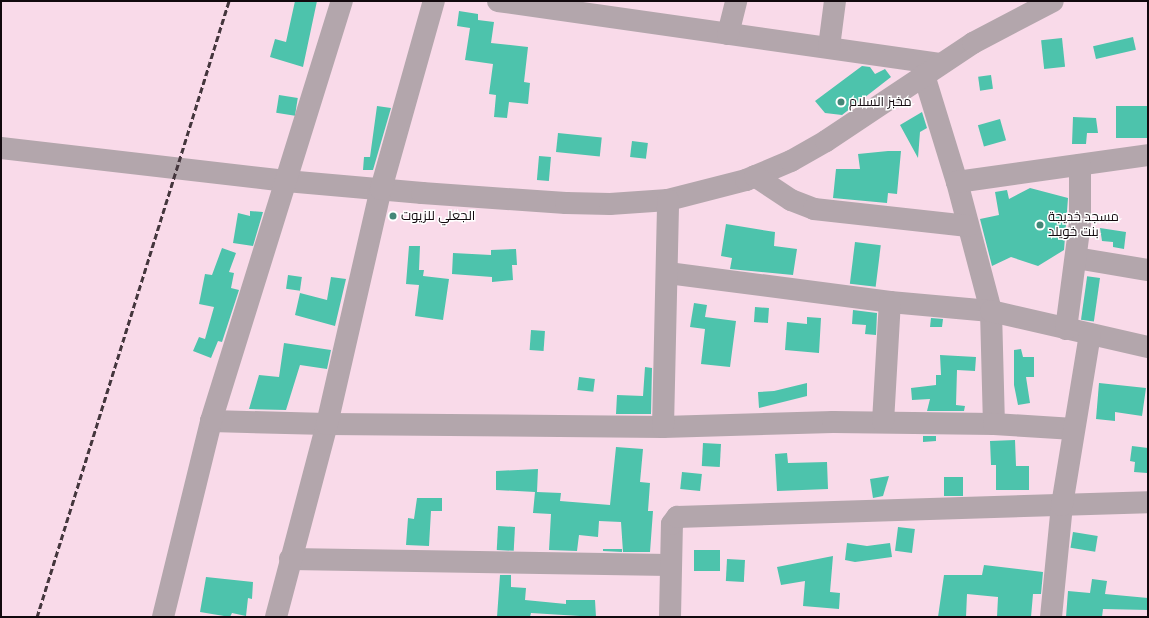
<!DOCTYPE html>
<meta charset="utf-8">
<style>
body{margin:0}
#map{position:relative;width:1149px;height:618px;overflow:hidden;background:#f9dae9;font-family:Arial,Cairo,sans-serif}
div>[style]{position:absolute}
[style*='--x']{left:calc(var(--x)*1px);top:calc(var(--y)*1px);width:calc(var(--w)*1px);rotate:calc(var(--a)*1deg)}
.building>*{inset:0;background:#4dc3ac;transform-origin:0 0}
.minor>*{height:22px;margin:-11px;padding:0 11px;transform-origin:11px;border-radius:11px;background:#b3a6ac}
.rail>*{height:3px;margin-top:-1.5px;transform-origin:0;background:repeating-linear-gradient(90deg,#44363d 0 6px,transparent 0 9px)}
.dots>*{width:11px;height:11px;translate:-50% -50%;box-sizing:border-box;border:2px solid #fff;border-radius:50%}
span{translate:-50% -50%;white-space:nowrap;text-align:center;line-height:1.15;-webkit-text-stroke:3px #fff;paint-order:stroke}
.poi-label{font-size:13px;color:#12090e}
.left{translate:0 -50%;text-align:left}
.frame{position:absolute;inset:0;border:2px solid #12090e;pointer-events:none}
</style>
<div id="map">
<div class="building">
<div style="clip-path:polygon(295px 1px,317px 1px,303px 67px,270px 57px,275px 39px,286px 42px)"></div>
<div style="clip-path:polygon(459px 11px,478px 14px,478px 20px,494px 22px,491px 43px,528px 47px,524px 82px,530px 83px,528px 104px,509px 102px,507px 118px,494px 117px,496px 95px,489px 94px,493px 64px,465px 60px,470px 28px,457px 26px)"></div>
<div style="left:1133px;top:37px;width:13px;height:41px;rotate:77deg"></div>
<div style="left:1062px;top:38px;width:29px;height:21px;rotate:84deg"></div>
<div style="clip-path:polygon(862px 66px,870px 67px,875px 74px,885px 69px,891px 77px,842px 115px,825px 113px,815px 101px)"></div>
<div style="left:991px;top:75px;width:14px;height:13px;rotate:82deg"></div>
<div style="left:279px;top:95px;width:19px;height:18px;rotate:9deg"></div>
<div style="clip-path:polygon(377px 106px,391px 108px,373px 170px,363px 170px,364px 157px,370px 157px)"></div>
<div style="left:1116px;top:106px;width:32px;height:32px"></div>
<div style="clip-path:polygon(922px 112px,927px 128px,920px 132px,918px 158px,900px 125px)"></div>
<div style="clip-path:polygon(1073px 117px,1096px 118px,1098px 133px,1087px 133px,1086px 144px,1072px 144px)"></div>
<div style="left:1000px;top:119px;width:22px;height:23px;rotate:74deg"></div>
<div style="left:558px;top:133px;width:44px;height:19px;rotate:6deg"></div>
<div style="left:632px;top:141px;width:16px;height:16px;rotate:7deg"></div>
<div style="clip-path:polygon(888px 151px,901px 151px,897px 194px,888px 193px,887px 203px,833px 198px,836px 169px,860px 169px,858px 154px)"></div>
<div style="left:539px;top:156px;width:12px;height:24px;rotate:5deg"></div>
<div style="clip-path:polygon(1030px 188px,1068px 198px,1064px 250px,1038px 266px,1011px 257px,992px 266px,980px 219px,999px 215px,995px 192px,1007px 190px,1009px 199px)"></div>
<div style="clip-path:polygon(250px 211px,263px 212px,253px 246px,233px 243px,238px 213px,250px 216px)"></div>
<div style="clip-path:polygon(726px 224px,775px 232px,774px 246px,797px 249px,793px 275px,730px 269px,732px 258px,721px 256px)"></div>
<div style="clip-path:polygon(1100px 228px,1126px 232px,1124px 249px,1113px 247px,1113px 242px,1102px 241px)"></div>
<div style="left:855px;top:242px;width:26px;height:42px;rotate:7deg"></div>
<div style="clip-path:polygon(409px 246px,420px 246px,419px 270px,424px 270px,423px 276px,449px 279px,443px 320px,415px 316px,419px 285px,406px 284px)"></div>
<div style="clip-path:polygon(222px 248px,236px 253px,229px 272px,234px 273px,231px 288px,239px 290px,222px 342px,218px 341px,211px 358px,193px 351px,199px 337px,205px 339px,214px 307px,199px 304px,205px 274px,212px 275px)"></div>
<div style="clip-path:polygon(516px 249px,517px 265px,512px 265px,513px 280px,492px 282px,492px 277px,452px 274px,453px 253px,491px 255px,491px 250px)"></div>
<div style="left:288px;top:275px;width:14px;height:14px;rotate:8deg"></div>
<div style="clip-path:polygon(331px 277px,346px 279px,335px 326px,295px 315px,300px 293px,327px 300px)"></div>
<div style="left:1100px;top:278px;width:44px;height:13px;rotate:98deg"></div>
<div style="clip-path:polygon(694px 303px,707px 305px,705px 317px,736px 321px,730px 367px,701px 364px,705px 329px,690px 327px)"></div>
<div style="left:755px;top:307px;width:14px;height:15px;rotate:4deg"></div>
<div style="clip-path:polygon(853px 310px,877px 313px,876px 335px,865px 334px,866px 325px,852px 324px)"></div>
<div style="clip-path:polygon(807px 317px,821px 318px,819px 353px,785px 350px,787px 322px,807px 324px)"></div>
<div style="clip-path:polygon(931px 318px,943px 319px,942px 327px,930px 327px)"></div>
<div style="left:531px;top:330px;width:14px;height:20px;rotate:4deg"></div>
<div style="clip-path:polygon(284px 343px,331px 350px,327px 369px,300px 365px,286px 410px,249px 409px,259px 375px,279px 377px)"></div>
<div style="clip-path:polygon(1021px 349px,1023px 357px,1034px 357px,1034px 377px,1026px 377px,1030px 403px,1018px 405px,1014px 385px,1014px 350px)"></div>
<div style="clip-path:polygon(940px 355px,976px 357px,975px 371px,957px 370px,956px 405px,965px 406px,964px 411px,927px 411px,930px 399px,912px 400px,911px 388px,936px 385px,936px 375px,941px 375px)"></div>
<div style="clip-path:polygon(645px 367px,652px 368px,651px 414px,616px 414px,617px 395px,643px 396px)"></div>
<div style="left:579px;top:377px;width:16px;height:13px;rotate:7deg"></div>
<div style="clip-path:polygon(807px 383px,807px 396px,759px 408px,758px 392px,774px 391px)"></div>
<div style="clip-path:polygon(1099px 383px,1146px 388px,1142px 416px,1115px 412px,1115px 421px,1096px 419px)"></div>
<div style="clip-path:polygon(923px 436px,936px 436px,936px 441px,923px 442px)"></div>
<div style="clip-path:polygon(1015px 440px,1016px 466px,1029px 466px,1029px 490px,996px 490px,996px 465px,991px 465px,990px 441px)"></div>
<div style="left:703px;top:443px;width:18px;height:23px;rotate:3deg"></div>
<div style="clip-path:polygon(1132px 446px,1148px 448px,1147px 473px,1134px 472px,1135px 462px,1130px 461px)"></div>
<div style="clip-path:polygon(616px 447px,643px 449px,640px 482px,650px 483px,648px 511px,653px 511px,650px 552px,623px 552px,621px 522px,599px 521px,598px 537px,579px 535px,577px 551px,549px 550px,551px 514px,533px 513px,535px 492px,496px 490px,496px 471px,538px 469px,537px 492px,561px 493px,560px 501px,610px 505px)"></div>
<div style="clip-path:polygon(787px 453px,788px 463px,827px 462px,828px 489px,777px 491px,775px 454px)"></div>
<div style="left:682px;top:472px;width:20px;height:17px;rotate:6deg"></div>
<div style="clip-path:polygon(889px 476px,883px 496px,873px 498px,870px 479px)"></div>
<div style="left:944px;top:477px;width:19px;height:19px"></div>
<div style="clip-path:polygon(417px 498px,442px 498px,442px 511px,431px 511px,429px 546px,406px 545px,408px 518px,414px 519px)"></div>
<div style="left:498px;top:526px;width:17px;height:24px;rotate:3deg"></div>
<div style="left:898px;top:527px;width:17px;height:24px;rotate:7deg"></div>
<div style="left:1073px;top:532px;width:25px;height:16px;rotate:9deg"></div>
<div style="clip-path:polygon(847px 543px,867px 546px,890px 543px,892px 557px,855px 562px,845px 560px)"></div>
<div style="clip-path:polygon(603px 549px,622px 549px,622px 552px,603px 551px)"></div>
<div style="left:694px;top:550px;width:26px;height:21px"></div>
<div style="clip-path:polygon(833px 556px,830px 592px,840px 593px,839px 609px,803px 606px,805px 581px,781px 585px,777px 567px)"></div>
<div style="left:727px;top:559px;width:18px;height:22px;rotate:3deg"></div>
<div style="clip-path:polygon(984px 565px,1043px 572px,1041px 594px,1033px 594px,1031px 617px,997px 617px,998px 597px,967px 594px,966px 617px,938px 617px,944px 575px,982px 575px)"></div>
<div style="clip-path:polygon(500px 575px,511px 575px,511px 587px,526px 588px,525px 600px,566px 604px,566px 600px,595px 600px,596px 617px,531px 613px,530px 617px,497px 617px)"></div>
<div style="clip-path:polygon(206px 577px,253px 582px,252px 599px,248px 598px,246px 616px,232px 613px,230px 617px,200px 612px)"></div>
<div style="clip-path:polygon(1092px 579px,1107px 581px,1105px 594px,1148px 598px,1148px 610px,1103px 609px,1102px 617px,1066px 617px,1068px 591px,1090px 593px)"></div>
</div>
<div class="minor">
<div style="--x:498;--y:1;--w:446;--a:8.1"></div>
<div style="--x:728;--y:34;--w:34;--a:-76"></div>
<div style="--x:829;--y:47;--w:46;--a:-82.6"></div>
<div style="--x:924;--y:75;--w:112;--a:72.9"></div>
<div style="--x:957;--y:182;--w:133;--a:75.2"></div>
<div style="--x:991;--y:311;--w:113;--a:88.5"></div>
<div style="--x:1;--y:148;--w:287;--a:6.6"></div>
<div style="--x:286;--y:181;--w:137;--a:5"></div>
<div style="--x:422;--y:193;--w:144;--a:4"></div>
<div style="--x:566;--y:203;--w:44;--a:1.3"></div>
<div style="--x:610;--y:204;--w:58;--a:-3.9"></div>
<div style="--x:668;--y:200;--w:81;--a:-14.4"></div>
<div style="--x:746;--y:180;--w:49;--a:-22.9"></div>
<div style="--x:791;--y:161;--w:40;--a:-29.7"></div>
<div style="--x:826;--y:141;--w:177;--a:-33.7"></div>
<div style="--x:973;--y:43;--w:90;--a:-27.7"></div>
<div style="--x:755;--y:176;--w:43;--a:33.7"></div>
<div style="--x:791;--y:200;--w:25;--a:21"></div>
<div style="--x:814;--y:209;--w:155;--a:6.3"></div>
<div style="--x:957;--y:182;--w:193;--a:-8"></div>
<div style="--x:1076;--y:258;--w:73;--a:9.5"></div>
<div style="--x:668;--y:273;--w:224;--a:7.4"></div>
<div style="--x:890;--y:302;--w:101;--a:5.1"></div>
<div style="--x:991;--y:311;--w:161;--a:12.9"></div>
<div style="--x:1066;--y:329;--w:107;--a:-82.5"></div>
<div style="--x:1080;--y:223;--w:58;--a:-90"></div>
<div style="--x:211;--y:421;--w:116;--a:1.5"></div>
<div style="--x:327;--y:424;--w:336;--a:0.5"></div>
<div style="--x:663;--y:427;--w:170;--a:-1.7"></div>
<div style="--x:833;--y:422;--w:161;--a:0.7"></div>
<div style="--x:994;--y:424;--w:80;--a:3.6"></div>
<div style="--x:883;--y:422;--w:120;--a:-86.7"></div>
<div style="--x:663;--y:427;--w:227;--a:-88.7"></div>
<div style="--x:290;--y:559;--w:379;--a:0.9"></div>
<div style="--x:163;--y:617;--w:202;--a:-76.2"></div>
<div style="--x:211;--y:421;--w:440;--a:-72.7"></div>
<div style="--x:276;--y:617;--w:200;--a:-75.2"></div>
<div style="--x:327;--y:424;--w:241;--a:-77.1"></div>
<div style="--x:381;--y:189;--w:195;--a:-74.3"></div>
<div style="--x:670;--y:617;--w:93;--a:-88.8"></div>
<div style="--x:672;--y:524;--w:9;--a:-54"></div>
<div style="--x:677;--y:517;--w:471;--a:-1.8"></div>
<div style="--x:1051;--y:617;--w:113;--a:-84.4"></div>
<div style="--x:1062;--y:505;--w:173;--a:-80.7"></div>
</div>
<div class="rail">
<div style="--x:37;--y:617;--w:645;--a:-72.69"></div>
</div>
<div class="dots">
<div style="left:841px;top:102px;background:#448778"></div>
<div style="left:393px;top:216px;background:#448778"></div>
<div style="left:1040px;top:225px;background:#448778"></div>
</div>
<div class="poi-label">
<span class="left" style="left:849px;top:102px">مخبز السلام</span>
<span class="left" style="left:401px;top:216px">الجعلي للزيوت</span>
<span class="left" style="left:1048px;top:225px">مسجد خديجة<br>بنت خويلد</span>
</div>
<div class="frame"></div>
</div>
